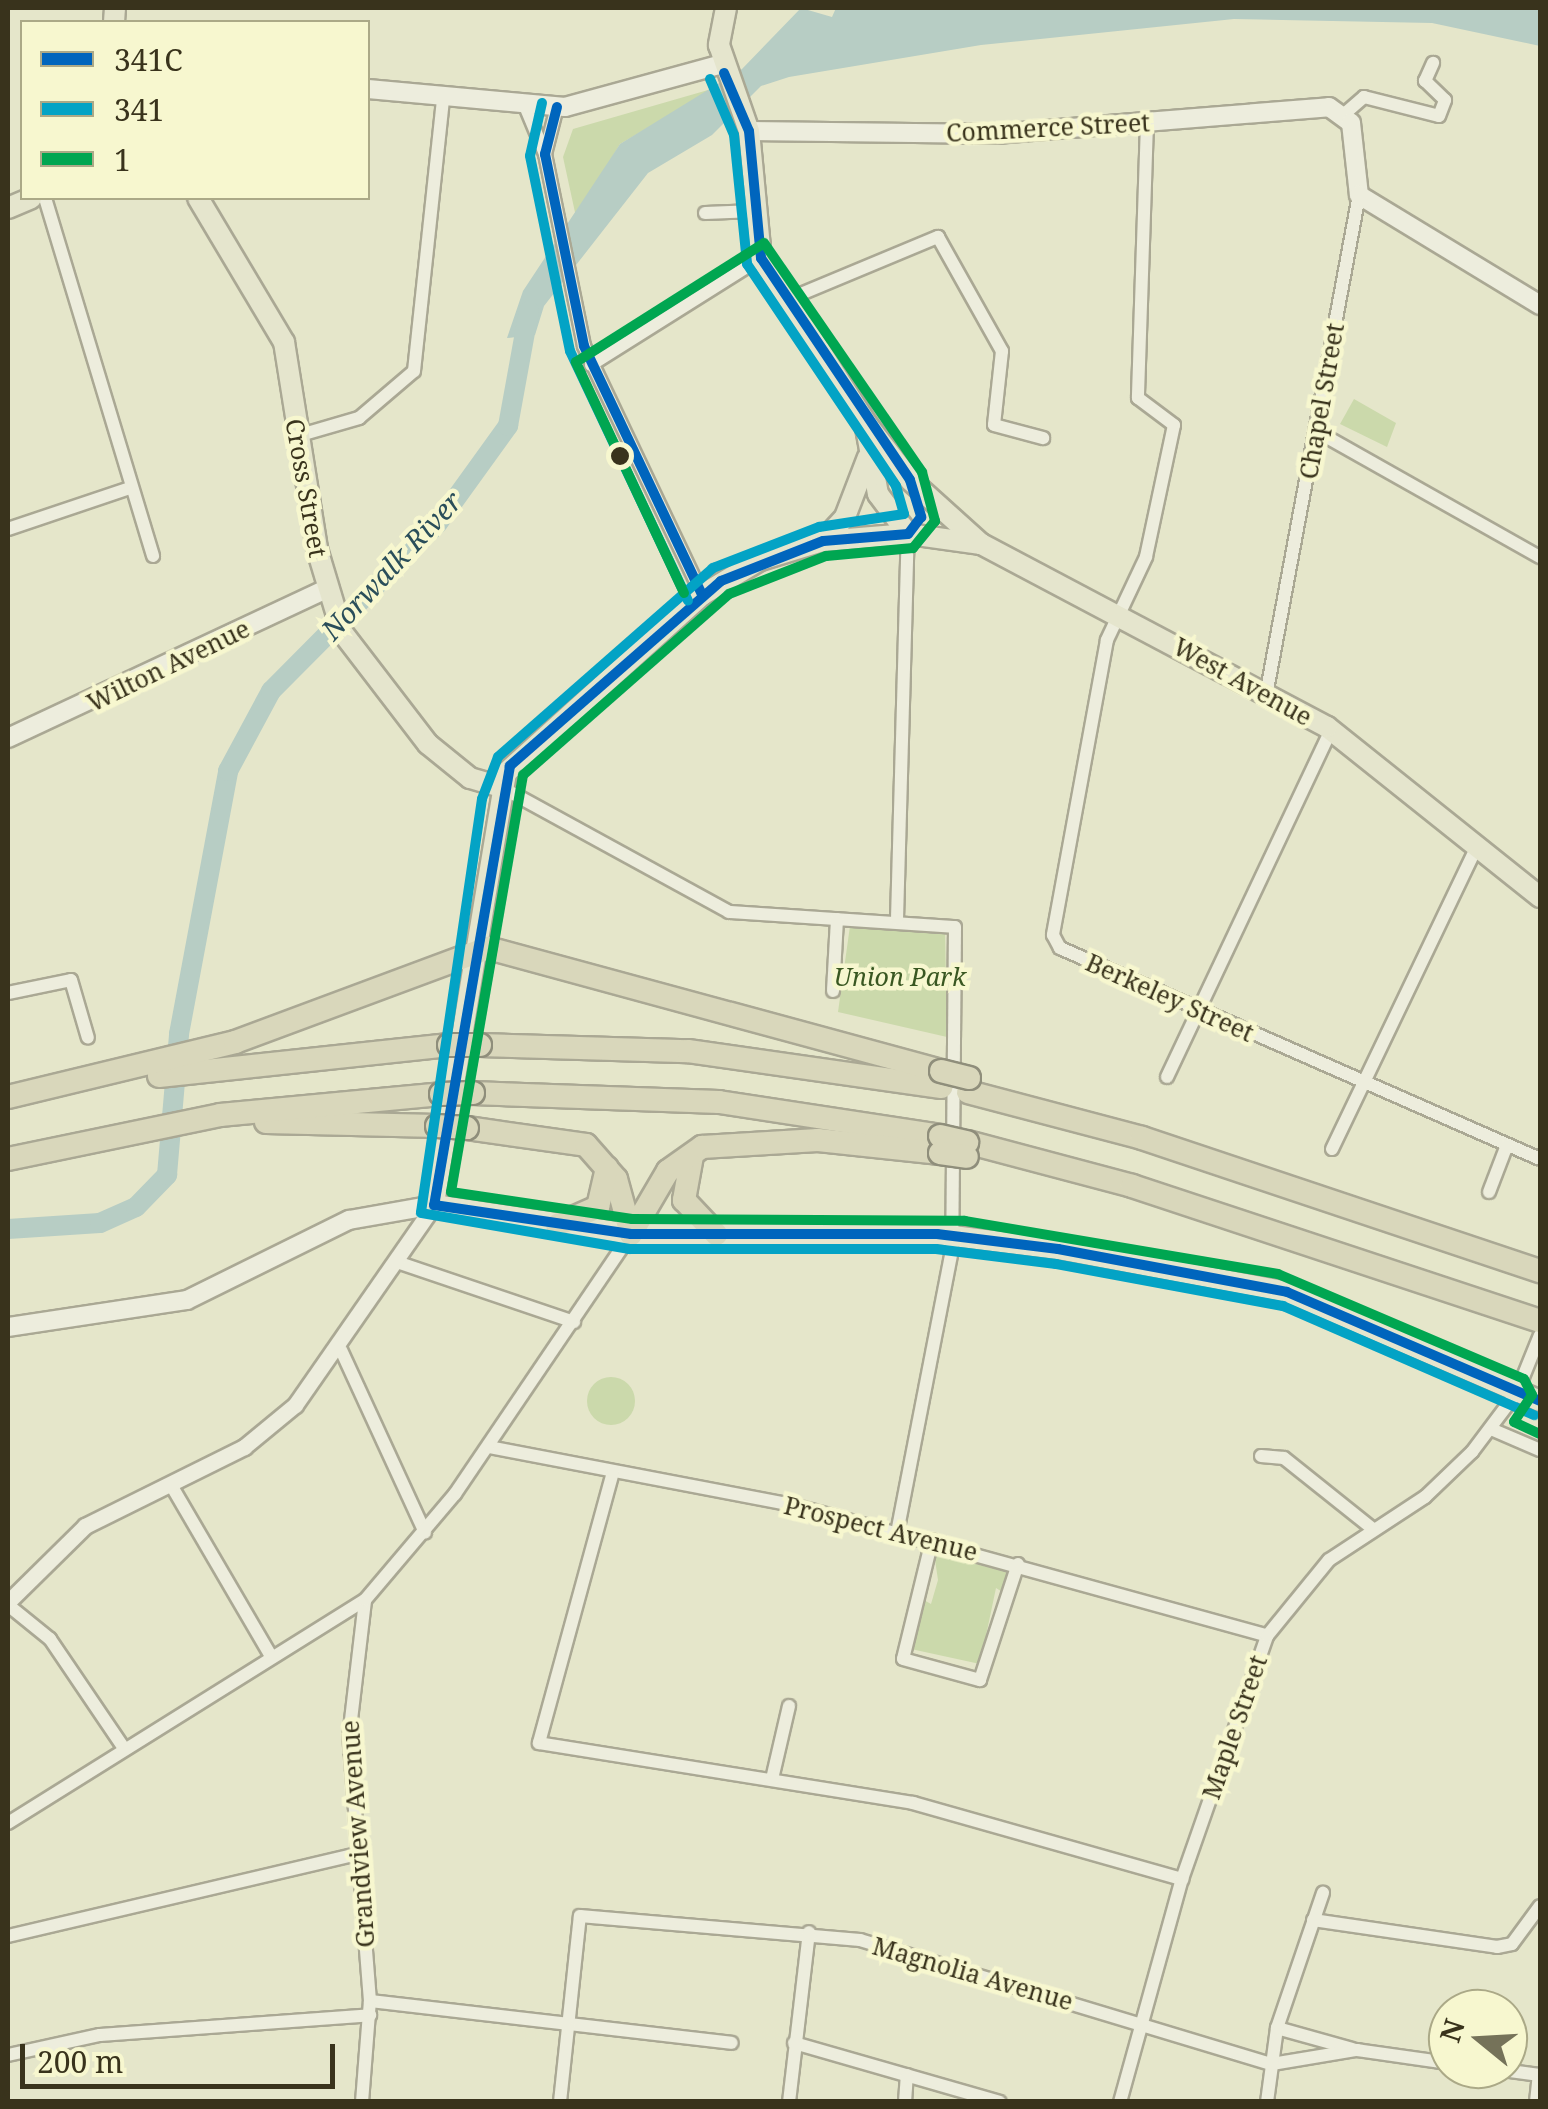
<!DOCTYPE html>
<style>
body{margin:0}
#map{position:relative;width:1548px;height:2109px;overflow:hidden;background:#e5e6ca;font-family:"Noto Serif",serif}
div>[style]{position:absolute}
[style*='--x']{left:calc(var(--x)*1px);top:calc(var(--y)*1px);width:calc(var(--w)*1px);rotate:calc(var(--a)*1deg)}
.green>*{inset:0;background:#cbd9ab}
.round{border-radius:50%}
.water>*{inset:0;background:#b7cdc4}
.river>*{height:20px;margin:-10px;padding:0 10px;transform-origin:10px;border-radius:10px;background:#b7cdc4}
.roads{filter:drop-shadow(2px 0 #aaa894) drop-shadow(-2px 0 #aaa894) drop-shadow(0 2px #aaa894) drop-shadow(0 -2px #aaa894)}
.minor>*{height:12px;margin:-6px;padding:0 6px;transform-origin:6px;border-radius:6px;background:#ededdd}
.tertiary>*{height:15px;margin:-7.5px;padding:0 7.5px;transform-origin:7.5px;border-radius:7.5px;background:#ededdd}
.secondary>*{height:18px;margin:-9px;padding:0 9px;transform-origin:9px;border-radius:9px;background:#ededdd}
.primary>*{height:20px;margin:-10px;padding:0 10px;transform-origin:10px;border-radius:10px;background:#e5e5cd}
.motorway>*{height:22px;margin:-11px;padding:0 11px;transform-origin:11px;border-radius:11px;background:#d9d7bb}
.bridges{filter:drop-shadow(2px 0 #8f8e7b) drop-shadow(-2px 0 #8f8e7b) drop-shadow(0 2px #8f8e7b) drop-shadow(0 -2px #8f8e7b)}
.motorway-bridge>*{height:22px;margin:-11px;padding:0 11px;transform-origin:11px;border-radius:11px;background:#d9d7bb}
.bus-1>*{height:10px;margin:-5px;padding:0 5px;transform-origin:5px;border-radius:5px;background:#0065bd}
.bus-2>*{height:10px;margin:-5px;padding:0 5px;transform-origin:5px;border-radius:5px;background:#03a3c5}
.bus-3>*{height:10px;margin:-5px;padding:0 5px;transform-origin:5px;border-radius:5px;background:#00a651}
.dots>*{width:28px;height:28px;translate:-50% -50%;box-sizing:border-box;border:5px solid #f7f7cf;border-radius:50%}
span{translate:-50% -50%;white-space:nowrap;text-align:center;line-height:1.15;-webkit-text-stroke:9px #f7f7cf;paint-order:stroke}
.street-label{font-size:25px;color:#39331c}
.park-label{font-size:25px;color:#395721;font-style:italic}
.water-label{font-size:28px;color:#2a4e5a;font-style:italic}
.frame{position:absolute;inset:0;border:10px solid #39331c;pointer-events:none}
.legend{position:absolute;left:20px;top:20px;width:350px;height:180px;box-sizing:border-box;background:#f7f7cf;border:2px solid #aba987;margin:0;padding:12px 18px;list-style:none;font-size:30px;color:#39331c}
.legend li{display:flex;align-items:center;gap:20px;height:50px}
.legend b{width:50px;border:2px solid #aba987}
.north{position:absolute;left:1428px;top:1989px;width:100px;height:100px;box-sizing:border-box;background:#f7f7cf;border:2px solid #aba987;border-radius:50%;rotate:288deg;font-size:28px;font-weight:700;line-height:40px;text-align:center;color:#39331c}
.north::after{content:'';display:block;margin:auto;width:35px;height:45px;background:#757259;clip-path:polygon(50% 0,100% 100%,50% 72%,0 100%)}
.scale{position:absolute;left:20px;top:2044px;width:315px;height:45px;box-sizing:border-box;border:5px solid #39331c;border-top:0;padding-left:12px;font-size:30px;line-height:35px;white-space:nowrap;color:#39331c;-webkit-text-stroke:8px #f7f7cf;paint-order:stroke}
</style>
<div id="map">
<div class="green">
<div style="clip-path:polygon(715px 88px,620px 144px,576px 217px,563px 157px,573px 129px)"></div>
<div style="clip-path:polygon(1354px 399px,1396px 423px,1387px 447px,1340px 424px)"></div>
<div style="clip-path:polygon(850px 926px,945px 928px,947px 1037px,838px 1012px)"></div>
<div class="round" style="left:587px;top:1377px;width:48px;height:48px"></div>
<div style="clip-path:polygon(934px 1553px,1010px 1573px,1004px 1593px,996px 1588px,980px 1664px,911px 1649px,922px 1599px,931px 1604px,938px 1580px)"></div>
</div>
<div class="water">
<div style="clip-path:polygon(801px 8px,832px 17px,836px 8px,1540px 8px,1540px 46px,1432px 23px,1234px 19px,981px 45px,789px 77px,761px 86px,712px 135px,648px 173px,544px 306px,535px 335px,507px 338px,523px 291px,620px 144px,742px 69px)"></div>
</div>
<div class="river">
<div style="--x:8;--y:1229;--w:92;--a:-3.7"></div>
<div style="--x:100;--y:1223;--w:39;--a:-24"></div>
<div style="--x:136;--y:1207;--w:45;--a:-45.9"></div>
<div style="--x:167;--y:1175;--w:142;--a:-85.1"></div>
<div style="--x:179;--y:1034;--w:268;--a:-79.4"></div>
<div style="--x:228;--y:771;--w:91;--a:-61.7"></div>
<div style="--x:271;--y:691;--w:237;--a:-45.2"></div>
<div style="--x:438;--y:523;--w:120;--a:-54.2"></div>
<div style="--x:508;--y:426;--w:117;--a:-79.7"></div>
</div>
<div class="roads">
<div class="minor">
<div style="--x:525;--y:106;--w:52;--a:67.4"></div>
<div style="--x:545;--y:154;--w:196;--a:78.5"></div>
<div style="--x:584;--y:346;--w:276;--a:64.6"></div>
<div style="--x:1342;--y:116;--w:29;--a:-41"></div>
<div style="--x:1364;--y:97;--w:77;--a:14.2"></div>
<div style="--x:1439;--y:116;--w:17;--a:-69"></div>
<div style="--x:1445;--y:100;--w:28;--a:-136"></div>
<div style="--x:1425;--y:81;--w:20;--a:-66"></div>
<div style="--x:1147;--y:123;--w:275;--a:91.9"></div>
<div style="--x:1138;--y:398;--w:45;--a:36.9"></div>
<div style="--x:1174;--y:425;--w:135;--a:102"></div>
<div style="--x:1146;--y:557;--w:92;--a:115.2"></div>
<div style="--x:1107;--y:640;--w:300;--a:100.4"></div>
<div style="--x:1053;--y:935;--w:15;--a:62"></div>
<div style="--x:1060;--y:948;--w:524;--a:23.73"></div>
<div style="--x:545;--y:154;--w:49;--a:-75.7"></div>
<div style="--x:45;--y:198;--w:374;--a:73.2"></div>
<div style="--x:705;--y:213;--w:50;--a:-2.3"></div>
<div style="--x:784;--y:301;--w:167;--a:-22.6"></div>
<div style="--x:938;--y:237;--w:131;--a:60.7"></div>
<div style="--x:1002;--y:351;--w:74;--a:96.2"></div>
<div style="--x:994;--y:425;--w:51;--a:14.9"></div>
<div style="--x:591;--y:365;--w:201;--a:-32.2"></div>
<div style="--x:1316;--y:431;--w:257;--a:29.4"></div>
<div style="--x:297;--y:436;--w:65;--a:-16.2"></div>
<div style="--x:359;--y:418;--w:72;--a:-40.5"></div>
<div style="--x:414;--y:371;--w:274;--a:-83.9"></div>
<div style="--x:8;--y:529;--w:129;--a:-18.6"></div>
<div style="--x:1267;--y:690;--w:503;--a:-79.47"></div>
<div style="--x:501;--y:787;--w:260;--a:28.7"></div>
<div style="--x:729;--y:912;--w:226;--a:3.8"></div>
<div style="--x:955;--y:927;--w:323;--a:90.5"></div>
<div style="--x:952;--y:1250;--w:287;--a:101"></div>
<div style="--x:897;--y:919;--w:385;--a:-88.4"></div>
<div style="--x:833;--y:991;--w:72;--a:-86.8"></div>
<div style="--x:8;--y:993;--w:64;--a:-11.7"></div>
<div style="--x:71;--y:980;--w:60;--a:73.7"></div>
<div style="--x:1167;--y:1077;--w:384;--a:-64.7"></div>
<div style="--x:1332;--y:1149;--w:338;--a:-64.4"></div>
<div style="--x:1489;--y:1192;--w:50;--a:-69"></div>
<div style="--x:397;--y:1262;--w:187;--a:18.7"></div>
<div style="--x:341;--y:1350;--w:201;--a:65.3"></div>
<div style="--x:1491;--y:1429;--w:53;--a:23.2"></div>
<div style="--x:489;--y:1447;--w:309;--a:10.8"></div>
<div style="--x:793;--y:1505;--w:492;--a:15.4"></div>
<div style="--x:1261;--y:1456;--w:23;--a:5"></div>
<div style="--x:1284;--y:1458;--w:114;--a:38.6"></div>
<div style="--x:613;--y:1472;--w:281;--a:105.3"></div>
<div style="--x:539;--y:1743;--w:379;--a:9.1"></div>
<div style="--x:913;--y:1803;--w:280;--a:15.8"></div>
<div style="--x:171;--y:1485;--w:198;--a:59.7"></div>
<div style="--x:932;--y:1540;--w:122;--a:103.7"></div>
<div style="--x:903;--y:1659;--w:80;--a:15.3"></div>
<div style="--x:980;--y:1680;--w:122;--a:-71.9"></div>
<div style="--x:8;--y:1605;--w:54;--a:39"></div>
<div style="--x:50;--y:1639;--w:130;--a:55.9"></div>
<div style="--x:772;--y:1779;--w:75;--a:-76.9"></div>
<div style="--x:8;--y:1823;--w:421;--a:-32"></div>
<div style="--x:1313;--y:1920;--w:186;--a:8.3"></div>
<div style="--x:1497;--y:1947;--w:15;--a:-11"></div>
<div style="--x:1512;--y:1944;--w:47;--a:-53.6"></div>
<div style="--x:8;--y:1936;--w:355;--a:-13.2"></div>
<div style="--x:370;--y:2001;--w:364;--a:6.6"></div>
<div style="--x:1277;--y:2028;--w:78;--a:15.6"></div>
<div style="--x:794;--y:2043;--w:214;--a:16"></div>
<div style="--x:8;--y:2055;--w:94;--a:-12.3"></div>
<div style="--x:100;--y:2035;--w:271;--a:-4.2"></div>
<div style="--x:1495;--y:2069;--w:45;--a:7.6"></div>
<div style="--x:362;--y:2102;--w:101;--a:-85.5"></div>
<div style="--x:370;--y:2001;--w:265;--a:-94.5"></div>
<div style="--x:349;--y:1737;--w:138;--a:-83.3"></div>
<div style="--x:365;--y:1600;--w:139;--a:-49.7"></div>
<div style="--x:455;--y:1494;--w:314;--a:-55.9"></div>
<div style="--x:560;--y:2102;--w:187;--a:-83.9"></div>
<div style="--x:580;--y:1916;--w:281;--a:4.9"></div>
<div style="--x:860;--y:1940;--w:430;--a:16.8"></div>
<div style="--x:1272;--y:2064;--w:86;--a:-9.4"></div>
<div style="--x:1357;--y:2050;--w:92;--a:8.1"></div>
<div style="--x:789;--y:2102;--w:171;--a:-83.3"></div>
<div style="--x:905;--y:2102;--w:27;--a:-86"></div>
<div style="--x:1120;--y:2102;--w:231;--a:-74.5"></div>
<div style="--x:1182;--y:1879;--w:257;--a:-70.7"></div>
<div style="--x:1267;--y:1636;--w:98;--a:-50.8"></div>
<div style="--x:1329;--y:1560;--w:115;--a:-33.3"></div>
<div style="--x:1425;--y:1497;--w:65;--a:-43.8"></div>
<div style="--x:1472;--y:1452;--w:75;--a:-53.1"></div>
<div style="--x:1517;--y:1392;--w:61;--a:-68"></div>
<div style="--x:1267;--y:2102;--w:75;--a:-82.3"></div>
<div style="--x:1277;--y:2028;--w:143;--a:-71.2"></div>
<div style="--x:1536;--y:2102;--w:27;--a:-84"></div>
</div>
<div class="tertiary">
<div style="--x:8;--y:1602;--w:108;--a:-44.6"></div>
<div style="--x:85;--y:1526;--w:178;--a:-26.4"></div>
<div style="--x:244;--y:1447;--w:66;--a:-39.5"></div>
<div style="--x:295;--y:1405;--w:244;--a:-55.2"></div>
</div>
<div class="secondary">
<div style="--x:368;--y:89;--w:198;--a:5.2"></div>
<div style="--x:565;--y:107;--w:163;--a:-15.3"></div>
<div style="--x:749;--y:131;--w:247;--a:0.7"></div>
<div style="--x:996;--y:134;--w:334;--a:-4.6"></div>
<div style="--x:1329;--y:107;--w:27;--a:36"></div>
<div style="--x:1351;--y:123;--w:72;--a:83.7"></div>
<div style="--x:1359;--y:195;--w:212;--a:31.3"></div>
<div style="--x:8;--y:738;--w:351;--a:-25.1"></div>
<div style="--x:8;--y:1327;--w:181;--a:-8.6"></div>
<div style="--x:187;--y:1300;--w:181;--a:-26.3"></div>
<div style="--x:349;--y:1220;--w:86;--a:-10"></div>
</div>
<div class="primary">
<div style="--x:726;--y:8;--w:38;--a:101"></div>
<div style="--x:719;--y:45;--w:91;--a:70.8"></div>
<div style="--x:749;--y:131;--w:128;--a:84.6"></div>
<div style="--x:761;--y:258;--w:196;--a:57.5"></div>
<div style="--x:866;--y:423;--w:72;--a:52.3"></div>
<div style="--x:910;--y:480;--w:96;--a:42"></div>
<div style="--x:114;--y:22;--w:14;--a:-86"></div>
<div style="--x:198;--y:198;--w:168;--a:59.2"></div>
<div style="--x:284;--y:342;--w:210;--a:80.9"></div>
<div style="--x:317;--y:549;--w:87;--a:73.2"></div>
<div style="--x:342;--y:632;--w:141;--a:52.5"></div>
<div style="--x:428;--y:744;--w:54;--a:39"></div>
<div style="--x:470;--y:778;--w:32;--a:16"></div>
<div style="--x:8;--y:208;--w:25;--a:-23"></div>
<div style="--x:866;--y:428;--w:67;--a:79.7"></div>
<div style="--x:878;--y:494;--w:50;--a:53.1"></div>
<div style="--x:823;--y:541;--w:33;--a:-47"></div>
<div style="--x:845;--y:517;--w:64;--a:-69"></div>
<div style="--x:1540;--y:897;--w:273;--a:-141.4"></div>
<div style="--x:1327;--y:727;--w:391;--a:-152.1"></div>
<div style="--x:981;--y:544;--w:74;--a:-172.2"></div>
<div style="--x:908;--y:534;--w:85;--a:175.3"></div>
<div style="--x:823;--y:541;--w:66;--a:163.2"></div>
<div style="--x:760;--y:560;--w:68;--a:148.9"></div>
<div style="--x:702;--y:595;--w:265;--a:137.8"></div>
<div style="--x:506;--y:773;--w:438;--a:99.5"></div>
<div style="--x:434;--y:1205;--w:199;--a:8.4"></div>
<div style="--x:631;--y:1234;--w:306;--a:0"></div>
<div style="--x:937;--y:1234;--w:122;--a:7.1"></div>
<div style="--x:1058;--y:1249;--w:233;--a:10.6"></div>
<div style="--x:1287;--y:1292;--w:275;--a:23.3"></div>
</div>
<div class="motorway">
<div style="--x:480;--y:1045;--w:208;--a:1.7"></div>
<div style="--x:688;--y:1051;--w:256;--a:8.1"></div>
<div style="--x:159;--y:1076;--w:292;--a:-6.1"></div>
<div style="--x:968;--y:1092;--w:180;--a:14.8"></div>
<div style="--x:1142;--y:1138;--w:420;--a:18.5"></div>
<div style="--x:473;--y:1093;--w:246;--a:2.1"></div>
<div style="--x:719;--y:1102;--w:224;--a:8.7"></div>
<div style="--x:8;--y:1097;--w:234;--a:-13.6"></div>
<div style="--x:235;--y:1042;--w:270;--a:-20.4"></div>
<div style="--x:488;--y:948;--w:469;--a:15.2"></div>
<div style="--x:266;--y:1122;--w:171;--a:1.3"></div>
<div style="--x:467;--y:1128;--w:120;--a:8.1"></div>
<div style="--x:586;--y:1145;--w:45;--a:48.6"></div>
<div style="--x:616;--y:1179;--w:57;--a:74.7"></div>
<div style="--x:967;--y:1142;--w:171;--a:14.9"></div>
<div style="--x:1132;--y:1186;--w:430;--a:18.3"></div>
<div style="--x:692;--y:1156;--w:45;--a:100.3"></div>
<div style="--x:684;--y:1200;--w:47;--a:46.7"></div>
<div style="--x:8;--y:1159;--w:217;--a:-11.7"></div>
<div style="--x:220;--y:1115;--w:222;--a:-5.4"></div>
<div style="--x:557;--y:1225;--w:45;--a:-23.7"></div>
<div style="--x:598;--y:1207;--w:40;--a:-77"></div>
<div style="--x:631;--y:1234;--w:73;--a:-59.6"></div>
<div style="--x:668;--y:1171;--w:42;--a:-35.2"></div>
<div style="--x:702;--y:1147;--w:116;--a:-3.5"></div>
<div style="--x:818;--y:1140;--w:123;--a:6.1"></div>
</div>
</div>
<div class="bridges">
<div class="motorway-bridge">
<div style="--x:449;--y:1045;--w:31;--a:0"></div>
<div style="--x:941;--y:1071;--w:29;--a:14"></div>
<div style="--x:441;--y:1094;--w:32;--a:-2"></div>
<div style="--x:437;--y:1126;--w:30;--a:4"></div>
<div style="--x:940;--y:1136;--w:28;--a:13"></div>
<div style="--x:940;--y:1153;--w:27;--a:8"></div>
</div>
</div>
<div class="bus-1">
<div style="--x:724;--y:73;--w:63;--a:66.7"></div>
<div style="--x:749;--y:131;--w:128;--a:84.6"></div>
<div style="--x:761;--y:258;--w:267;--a:56.1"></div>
<div style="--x:910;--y:480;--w:39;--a:73"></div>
<div style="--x:921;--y:517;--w:21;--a:127"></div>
<div style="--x:908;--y:534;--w:85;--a:175.3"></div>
<div style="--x:823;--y:541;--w:110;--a:158.6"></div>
<div style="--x:721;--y:581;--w:281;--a:138.8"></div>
<div style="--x:510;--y:766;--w:446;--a:99.8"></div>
<div style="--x:434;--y:1205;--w:199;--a:8.4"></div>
<div style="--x:631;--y:1234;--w:306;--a:0"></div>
<div style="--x:937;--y:1234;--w:122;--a:7.1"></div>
<div style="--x:1058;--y:1249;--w:233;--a:10.6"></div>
<div style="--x:1287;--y:1292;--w:275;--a:23.3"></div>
<div style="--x:557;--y:107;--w:49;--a:104.3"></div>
<div style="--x:545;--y:154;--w:196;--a:78.5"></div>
<div style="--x:584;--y:346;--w:276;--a:64.6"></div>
</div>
<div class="bus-2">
<div style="--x:710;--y:79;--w:61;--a:66.8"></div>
<div style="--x:734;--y:135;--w:130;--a:84.2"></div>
<div style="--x:747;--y:264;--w:267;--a:56.1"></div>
<div style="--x:896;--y:486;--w:29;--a:74"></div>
<div style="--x:904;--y:514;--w:86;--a:171.3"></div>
<div style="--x:819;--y:527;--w:114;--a:158.9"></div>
<div style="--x:713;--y:568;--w:286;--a:138.7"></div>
<div style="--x:498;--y:757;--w:45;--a:110.9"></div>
<div style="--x:482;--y:799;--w:418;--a:98.4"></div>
<div style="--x:421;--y:1213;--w:211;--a:9.8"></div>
<div style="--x:629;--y:1249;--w:307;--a:0"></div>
<div style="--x:936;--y:1249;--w:121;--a:7.1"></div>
<div style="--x:1056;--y:1264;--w:231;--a:10.5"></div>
<div style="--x:1283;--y:1306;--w:274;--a:23.5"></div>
<div style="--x:542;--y:103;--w:54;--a:102.8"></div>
<div style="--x:530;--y:156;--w:199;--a:78.4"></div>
<div style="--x:570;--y:351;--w:276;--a:64.7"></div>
</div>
<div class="bus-3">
<div style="--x:684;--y:593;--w:255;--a:-115.1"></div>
<div style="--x:576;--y:362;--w:222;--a:-32.3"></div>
<div style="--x:764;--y:243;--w:278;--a:55.4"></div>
<div style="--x:922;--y:472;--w:51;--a:75.1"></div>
<div style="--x:935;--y:521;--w:35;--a:129"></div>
<div style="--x:913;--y:548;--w:87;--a:174.7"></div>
<div style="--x:826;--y:556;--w:104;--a:158.6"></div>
<div style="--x:729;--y:594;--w:274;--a:138.7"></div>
<div style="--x:523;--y:775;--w:423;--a:99.8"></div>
<div style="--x:451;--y:1192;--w:183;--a:8.5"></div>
<div style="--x:632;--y:1219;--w:333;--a:0.3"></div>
<div style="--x:965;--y:1221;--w:317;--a:9.6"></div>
<div style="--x:1278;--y:1274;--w:267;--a:23.1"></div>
<div style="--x:1524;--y:1379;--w:18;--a:63"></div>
<div style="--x:1532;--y:1395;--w:32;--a:124"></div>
<div style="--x:1514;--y:1422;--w:29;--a:25"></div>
</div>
<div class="dots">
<div style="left:620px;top:456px;background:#39331c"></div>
</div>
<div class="street-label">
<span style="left:1048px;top:127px;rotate:-3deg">Commerce Street</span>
<span style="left:1321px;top:401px;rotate:-80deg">Chapel Street</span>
<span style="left:307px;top:488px;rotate:80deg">Cross Street</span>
<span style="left:168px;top:665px;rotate:-26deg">Wilton Avenue</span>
<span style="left:1243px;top:681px;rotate:29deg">West Avenue</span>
<span style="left:1170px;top:997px;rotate:24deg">Berkeley Street</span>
<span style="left:881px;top:1528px;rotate:14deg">Prospect Avenue</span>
<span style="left:1234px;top:1727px;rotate:-71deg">Maple Street</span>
<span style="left:357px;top:1834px;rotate:-94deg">Grandview Avenue</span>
<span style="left:973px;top:1973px;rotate:16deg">Magnolia Avenue</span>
</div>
<div class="park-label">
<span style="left:900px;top:976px">Union Park</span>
</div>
<div class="water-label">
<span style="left:391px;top:565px;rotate:-47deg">Norwalk River</span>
</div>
<div class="frame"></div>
<ul class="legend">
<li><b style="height:12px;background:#0065bd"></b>341C</li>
<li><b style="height:12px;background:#03a3c5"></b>341</li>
<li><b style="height:12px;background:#00a651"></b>1</li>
</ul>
<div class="north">N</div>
<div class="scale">200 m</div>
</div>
